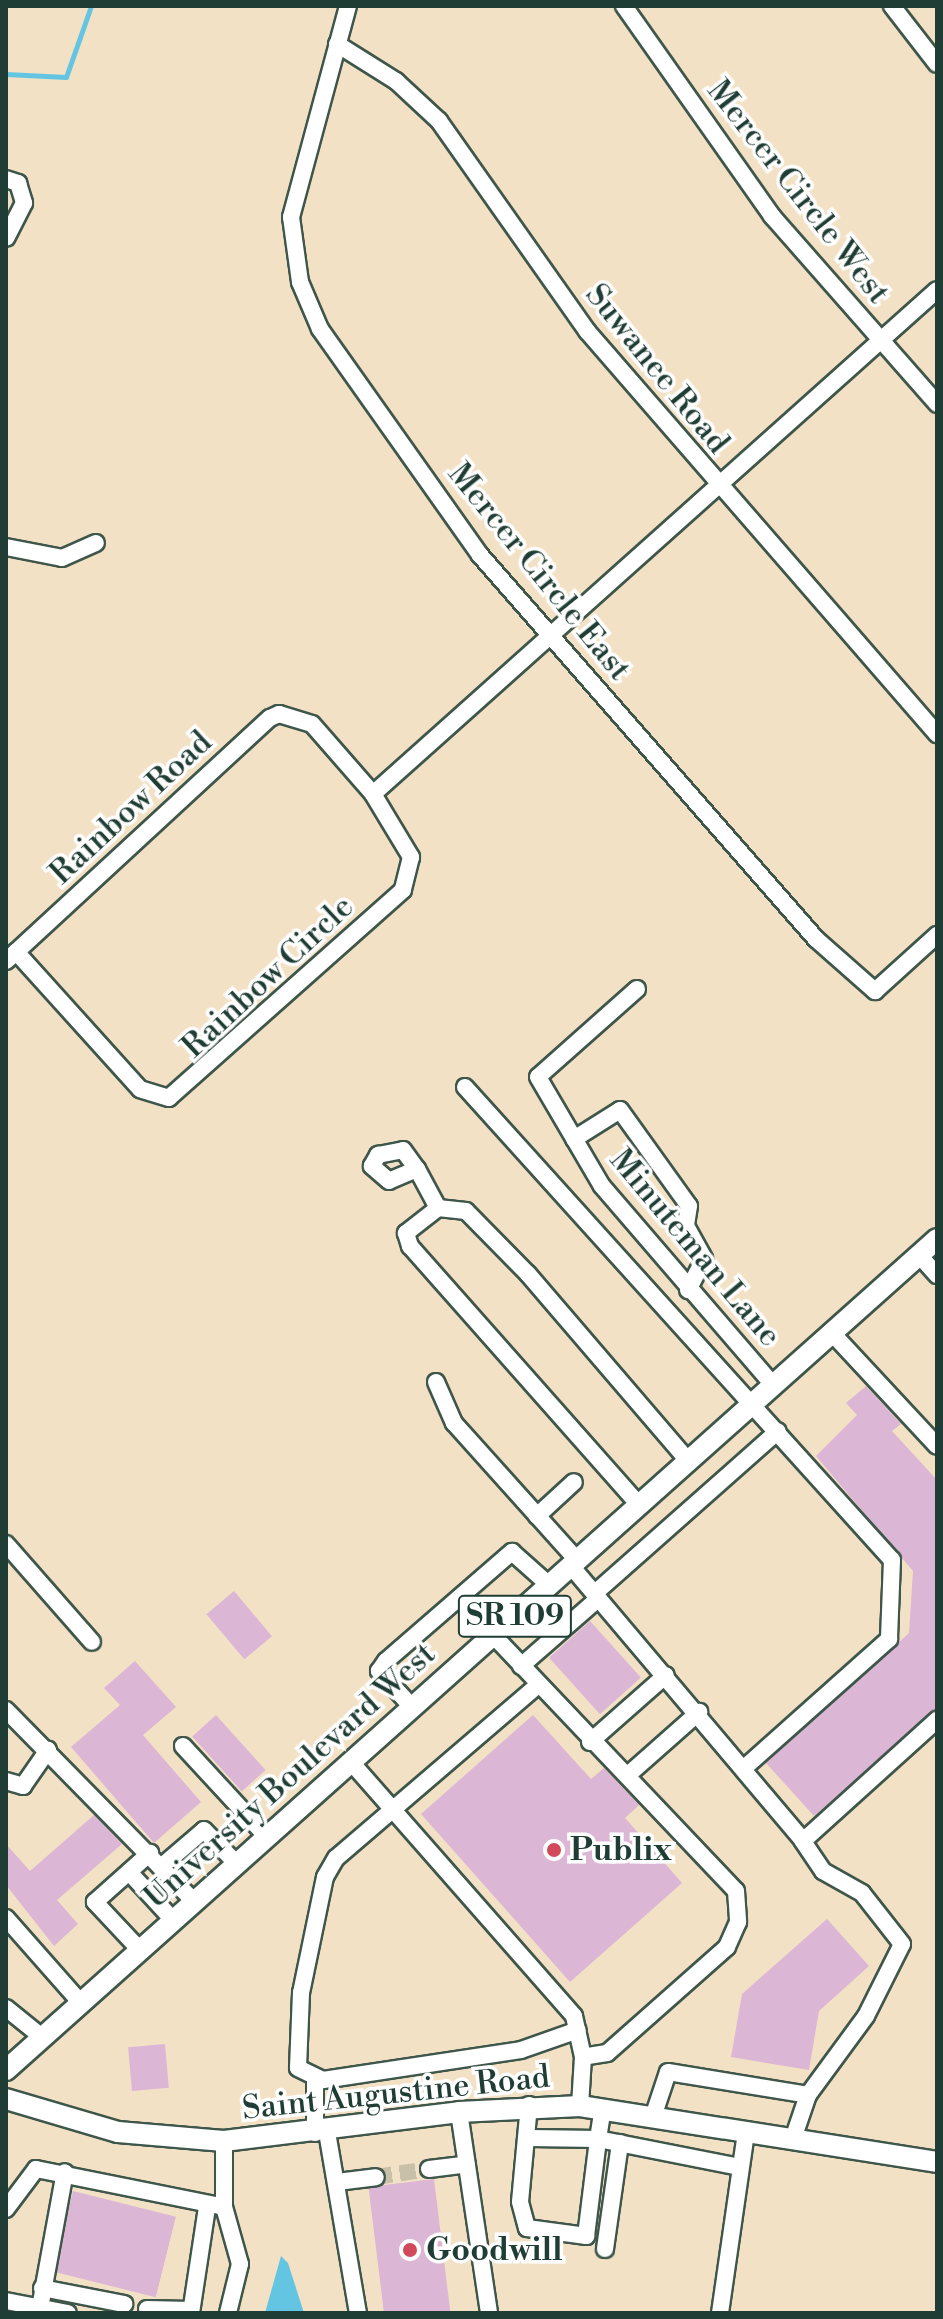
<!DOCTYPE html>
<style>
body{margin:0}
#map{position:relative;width:943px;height:2319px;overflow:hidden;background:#f3e1c6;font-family:"Libre Bodoni",serif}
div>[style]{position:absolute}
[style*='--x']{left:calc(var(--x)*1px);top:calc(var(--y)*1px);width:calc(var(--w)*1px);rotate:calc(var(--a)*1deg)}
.water>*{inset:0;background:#64c5e2}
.stream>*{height:5px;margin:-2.5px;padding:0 2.5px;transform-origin:2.5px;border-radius:2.5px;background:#64c5e2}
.building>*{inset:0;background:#dbb6d5;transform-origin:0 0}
.minor-tunnel>*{height:16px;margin-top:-8px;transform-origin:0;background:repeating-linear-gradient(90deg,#c9c0a9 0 16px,transparent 0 24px)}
.roads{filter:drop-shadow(2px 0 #3f564a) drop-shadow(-2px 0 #3f564a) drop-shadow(0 2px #3f564a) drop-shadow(0 -2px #3f564a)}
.minor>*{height:16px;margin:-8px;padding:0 8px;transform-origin:8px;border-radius:8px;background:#fff}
.major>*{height:20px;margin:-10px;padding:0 10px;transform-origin:10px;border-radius:10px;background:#fff}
.dots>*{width:22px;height:22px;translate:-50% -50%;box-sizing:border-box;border:4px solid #fff;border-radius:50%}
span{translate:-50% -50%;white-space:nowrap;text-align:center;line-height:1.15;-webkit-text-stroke:7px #fff;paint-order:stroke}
.shield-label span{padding:2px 6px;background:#fff;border:2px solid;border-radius:6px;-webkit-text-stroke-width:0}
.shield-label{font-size:30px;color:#1f3d34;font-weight:700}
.street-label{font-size:32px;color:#1f3d34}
.poi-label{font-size:32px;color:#1f3d34;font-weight:700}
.left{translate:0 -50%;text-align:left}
.frame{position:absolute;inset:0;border:8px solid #1f3d34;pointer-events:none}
</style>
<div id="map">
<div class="water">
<div style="clip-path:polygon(281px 2256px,288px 2263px,304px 2313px,265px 2313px)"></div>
</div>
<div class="stream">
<div style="--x:6;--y:74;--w:60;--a:2.9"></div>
<div style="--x:66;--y:77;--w:75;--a:-70.6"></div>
</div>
<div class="building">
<div style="clip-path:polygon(866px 1386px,901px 1424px,892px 1431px,937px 1480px,937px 1709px,814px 1816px,766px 1763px,909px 1633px,913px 1571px,816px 1456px,857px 1415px,846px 1403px)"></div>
<div style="left:234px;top:1591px;width:59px;height:36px;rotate:50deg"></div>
<div style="left:590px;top:1621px;width:76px;height:55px;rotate:48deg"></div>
<div style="clip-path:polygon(135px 1661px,176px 1707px,143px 1735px,201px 1802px,154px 1843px,71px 1747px,120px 1705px,104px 1688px)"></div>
<div style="left:216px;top:1715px;width:74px;height:32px;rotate:48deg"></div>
<div style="clip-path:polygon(533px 1715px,591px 1779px,604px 1768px,639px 1805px,625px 1818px,682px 1883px,570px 1982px,421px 1814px)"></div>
<div style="clip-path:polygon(94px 1815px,122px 1844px,57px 1900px,78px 1924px,54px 1946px,6px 1885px,6px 1844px,30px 1871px)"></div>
<div style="clip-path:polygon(827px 1919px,869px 1966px,819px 2011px,809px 2070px,731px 2057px,742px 1994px)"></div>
<div style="left:165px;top:2044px;width:44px;height:37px;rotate:85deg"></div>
<div style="left:434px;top:2179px;width:135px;height:66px;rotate:83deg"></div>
<div style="left:73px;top:2191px;width:106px;height:83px;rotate:14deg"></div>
</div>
<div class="minor-tunnel">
<div style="--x:376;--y:2177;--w:54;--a:-8.6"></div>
</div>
<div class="roads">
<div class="minor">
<div style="--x:348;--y:6;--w:219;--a:105.1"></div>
<div style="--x:291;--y:217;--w:66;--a:82.1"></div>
<div style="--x:300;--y:282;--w:51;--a:66.9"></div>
<div style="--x:320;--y:329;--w:277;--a:54.7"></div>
<div style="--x:480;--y:555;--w:510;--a:48.81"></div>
<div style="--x:816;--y:939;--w:79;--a:41.4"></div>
<div style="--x:875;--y:991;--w:84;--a:-42.1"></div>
<div style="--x:624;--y:6;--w:257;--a:54.8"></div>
<div style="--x:772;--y:216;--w:250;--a:48.7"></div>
<div style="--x:892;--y:6;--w:73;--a:52.2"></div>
<div style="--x:337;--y:44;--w:70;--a:32.1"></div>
<div style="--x:396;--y:81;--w:59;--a:42.9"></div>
<div style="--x:439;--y:121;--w:257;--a:54.8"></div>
<div style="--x:587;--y:331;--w:534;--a:49.03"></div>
<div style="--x:6;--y:179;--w:13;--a:18"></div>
<div style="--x:18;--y:183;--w:21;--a:73"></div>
<div style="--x:24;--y:203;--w:39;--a:117"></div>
<div style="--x:6;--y:547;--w:57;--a:11.1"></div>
<div style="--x:62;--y:558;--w:37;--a:-24"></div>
<div style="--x:373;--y:794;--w:756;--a:-41.78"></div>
<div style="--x:6;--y:961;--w:13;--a:-42"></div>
<div style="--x:16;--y:952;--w:345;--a:-42.7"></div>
<div style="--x:270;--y:718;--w:10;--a:-24"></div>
<div style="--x:279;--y:714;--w:34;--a:17"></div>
<div style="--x:312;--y:724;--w:93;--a:48.9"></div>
<div style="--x:373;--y:794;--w:74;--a:58.9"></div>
<div style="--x:411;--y:857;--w:34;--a:104"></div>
<div style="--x:403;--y:890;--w:313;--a:138.4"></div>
<div style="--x:169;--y:1098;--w:30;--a:-163"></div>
<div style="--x:140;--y:1089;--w:185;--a:-132.1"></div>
<div style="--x:637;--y:989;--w:132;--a:138.4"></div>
<div style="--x:538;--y:1077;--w:126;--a:59.6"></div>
<div style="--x:602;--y:1186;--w:262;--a:49.3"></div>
<div style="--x:465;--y:1087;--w:637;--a:47.93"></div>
<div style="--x:892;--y:1560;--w:79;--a:92.2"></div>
<div style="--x:889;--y:1639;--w:194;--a:138.3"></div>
<div style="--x:574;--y:1139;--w:54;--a:-32.2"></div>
<div style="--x:620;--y:1110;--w:118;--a:54.3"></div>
<div style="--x:689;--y:1206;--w:20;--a:99"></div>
<div style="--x:686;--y:1226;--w:38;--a:61"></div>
<div style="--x:704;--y:1259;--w:35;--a:117"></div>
<div style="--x:417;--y:1169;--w:30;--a:157"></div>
<div style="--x:389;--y:1181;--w:23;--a:-139"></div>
<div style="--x:372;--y:1166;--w:13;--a:-61"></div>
<div style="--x:378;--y:1155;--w:25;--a:-11"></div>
<div style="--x:403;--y:1150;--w:24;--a:54"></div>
<div style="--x:417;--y:1169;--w:44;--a:61.7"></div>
<div style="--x:438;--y:1208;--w:28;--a:6"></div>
<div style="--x:466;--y:1211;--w:88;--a:45.5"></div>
<div style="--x:528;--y:1274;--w:246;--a:49.4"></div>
<div style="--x:438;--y:1208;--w:41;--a:142"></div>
<div style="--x:406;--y:1233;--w:14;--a:73"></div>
<div style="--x:410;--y:1246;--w:346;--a:48.5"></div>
<div style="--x:919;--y:1255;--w:27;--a:48"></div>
<div style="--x:832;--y:1333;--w:154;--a:47.1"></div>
<div style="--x:436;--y:1382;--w:45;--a:66.3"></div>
<div style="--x:454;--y:1423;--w:184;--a:48.1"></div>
<div style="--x:537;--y:1516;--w:50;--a:-42.6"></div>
<div style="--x:6;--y:1544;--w:130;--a:48.7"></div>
<div style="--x:571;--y:1566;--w:360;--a:49.8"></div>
<div style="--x:803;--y:1841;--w:181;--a:-42.1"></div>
<div style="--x:595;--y:1593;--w:244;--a:-41.5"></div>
<div style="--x:493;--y:1635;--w:353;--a:46.5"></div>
<div style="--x:736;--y:1891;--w:31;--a:86"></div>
<div style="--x:738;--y:1922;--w:27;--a:114"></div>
<div style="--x:727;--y:1947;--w:160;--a:138.5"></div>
<div style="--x:607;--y:2053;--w:24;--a:171"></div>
<div style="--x:521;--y:1666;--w:103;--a:-41.1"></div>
<div style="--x:538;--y:1685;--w:266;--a:139.4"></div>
<div style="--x:336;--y:1858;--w:22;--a:120"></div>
<div style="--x:325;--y:1877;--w:118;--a:101.7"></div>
<div style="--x:301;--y:1993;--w:75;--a:92.3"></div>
<div style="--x:298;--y:2068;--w:28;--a:26"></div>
<div style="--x:323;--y:2080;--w:200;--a:-8.6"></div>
<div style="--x:521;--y:2050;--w:60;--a:-19.3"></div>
<div style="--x:412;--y:1707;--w:49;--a:-132.5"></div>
<div style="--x:379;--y:1671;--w:12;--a:-55"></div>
<div style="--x:386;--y:1661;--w:167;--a:-40.9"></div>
<div style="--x:512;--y:1552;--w:50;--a:41.7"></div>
<div style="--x:6;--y:1710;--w:269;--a:45.5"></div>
<div style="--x:590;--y:1742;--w:101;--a:-41.4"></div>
<div style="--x:183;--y:1746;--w:124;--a:47.3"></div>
<div style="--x:351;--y:1762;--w:338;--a:48.7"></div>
<div style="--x:574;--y:2016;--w:42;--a:77.6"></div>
<div style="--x:583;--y:2057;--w:49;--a:93.5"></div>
<div style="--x:629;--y:1774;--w:94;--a:-41.5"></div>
<div style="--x:6;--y:1781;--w:18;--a:16"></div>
<div style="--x:23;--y:1786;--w:44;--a:-55.2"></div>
<div style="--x:162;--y:1866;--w:55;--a:-40.6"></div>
<div style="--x:204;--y:1830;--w:47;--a:45.9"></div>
<div style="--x:129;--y:1872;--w:65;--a:47.5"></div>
<div style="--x:6;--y:1918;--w:113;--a:48.6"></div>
<div style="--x:140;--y:1950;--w:66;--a:-133.2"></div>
<div style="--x:95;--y:1902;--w:74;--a:-41.7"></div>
<div style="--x:6;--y:2008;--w:46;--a:38.9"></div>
<div style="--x:315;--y:2080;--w:53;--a:90"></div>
<div style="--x:529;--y:2105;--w:97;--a:95.3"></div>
<div style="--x:520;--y:2202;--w:27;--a:75"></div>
<div style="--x:527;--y:2228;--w:60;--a:7.7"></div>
<div style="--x:586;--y:2236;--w:98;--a:-82.9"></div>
<div style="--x:598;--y:2139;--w:145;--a:11.2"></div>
<div style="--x:459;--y:2112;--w:203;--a:81.5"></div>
<div style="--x:653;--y:2117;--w:47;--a:-71.6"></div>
<div style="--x:668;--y:2072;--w:142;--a:9.3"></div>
<div style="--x:327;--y:2132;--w:184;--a:80.3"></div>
<div style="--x:530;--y:2138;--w:68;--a:0.8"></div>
<div style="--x:598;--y:2139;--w:30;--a:-81"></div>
<div style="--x:793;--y:2139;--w:46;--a:-71.2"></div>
<div style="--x:808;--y:2095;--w:98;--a:-53.7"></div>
<div style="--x:866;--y:2016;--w:80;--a:-63.4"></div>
<div style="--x:902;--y:1944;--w:65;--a:-128.1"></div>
<div style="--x:862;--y:1893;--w:45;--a:-150.6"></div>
<div style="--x:823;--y:1871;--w:36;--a:-124"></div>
<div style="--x:224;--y:2141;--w:66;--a:90"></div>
<div style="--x:224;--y:2207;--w:59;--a:74.3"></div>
<div style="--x:240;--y:2264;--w:50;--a:103.8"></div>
<div style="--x:429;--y:2169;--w:38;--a:-7"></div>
<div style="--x:337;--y:2182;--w:39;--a:-7"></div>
<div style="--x:6;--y:2209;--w:50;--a:-53.1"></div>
<div style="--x:36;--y:2169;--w:192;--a:11.4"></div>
<div style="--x:605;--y:2249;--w:107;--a:-81.9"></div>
<div style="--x:42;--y:2288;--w:84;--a:11"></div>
<div style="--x:6;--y:2301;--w:63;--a:11"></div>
<div style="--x:40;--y:2308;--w:138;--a:-79.6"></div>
<div style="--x:147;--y:2309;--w:44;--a:1.3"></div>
<div style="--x:191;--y:2313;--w:107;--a:-81.4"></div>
<div style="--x:720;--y:2313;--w:183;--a:-81.8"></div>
</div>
<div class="major">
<div style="--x:6;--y:2070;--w:1248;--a:-41.75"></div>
<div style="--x:6;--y:2099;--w:117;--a:16.4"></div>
<div style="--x:118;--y:2132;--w:106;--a:4.9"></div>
<div style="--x:224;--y:2141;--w:237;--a:-7"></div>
<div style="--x:459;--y:2112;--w:121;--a:-2.8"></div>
<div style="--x:580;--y:2106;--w:361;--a:8.9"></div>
</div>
</div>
<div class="dots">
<div style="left:554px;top:1850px;background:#d1495b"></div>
<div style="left:410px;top:2250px;background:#d1495b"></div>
</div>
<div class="shield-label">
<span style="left:515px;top:1616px">SR 109</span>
</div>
<div class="street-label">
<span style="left:798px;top:192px;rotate:52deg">Mercer Circle West</span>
<span style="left:657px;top:369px;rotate:51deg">Suwanee Road</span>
<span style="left:539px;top:572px;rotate:51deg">Mercer Circle East</span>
<span style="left:131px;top:808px;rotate:-43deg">Rainbow Road</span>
<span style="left:268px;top:977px;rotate:-43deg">Rainbow Circle</span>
<span style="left:695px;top:1248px;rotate:50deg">Minuteman Lane</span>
<span style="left:290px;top:1776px;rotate:-42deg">University Boulevard West</span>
<span style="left:396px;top:2093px;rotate:-6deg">Saint Augustine Road</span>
</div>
<div class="poi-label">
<span class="left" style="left:570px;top:1850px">Publix</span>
<span class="left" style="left:426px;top:2250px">Goodwill</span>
</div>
<div class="frame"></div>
</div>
